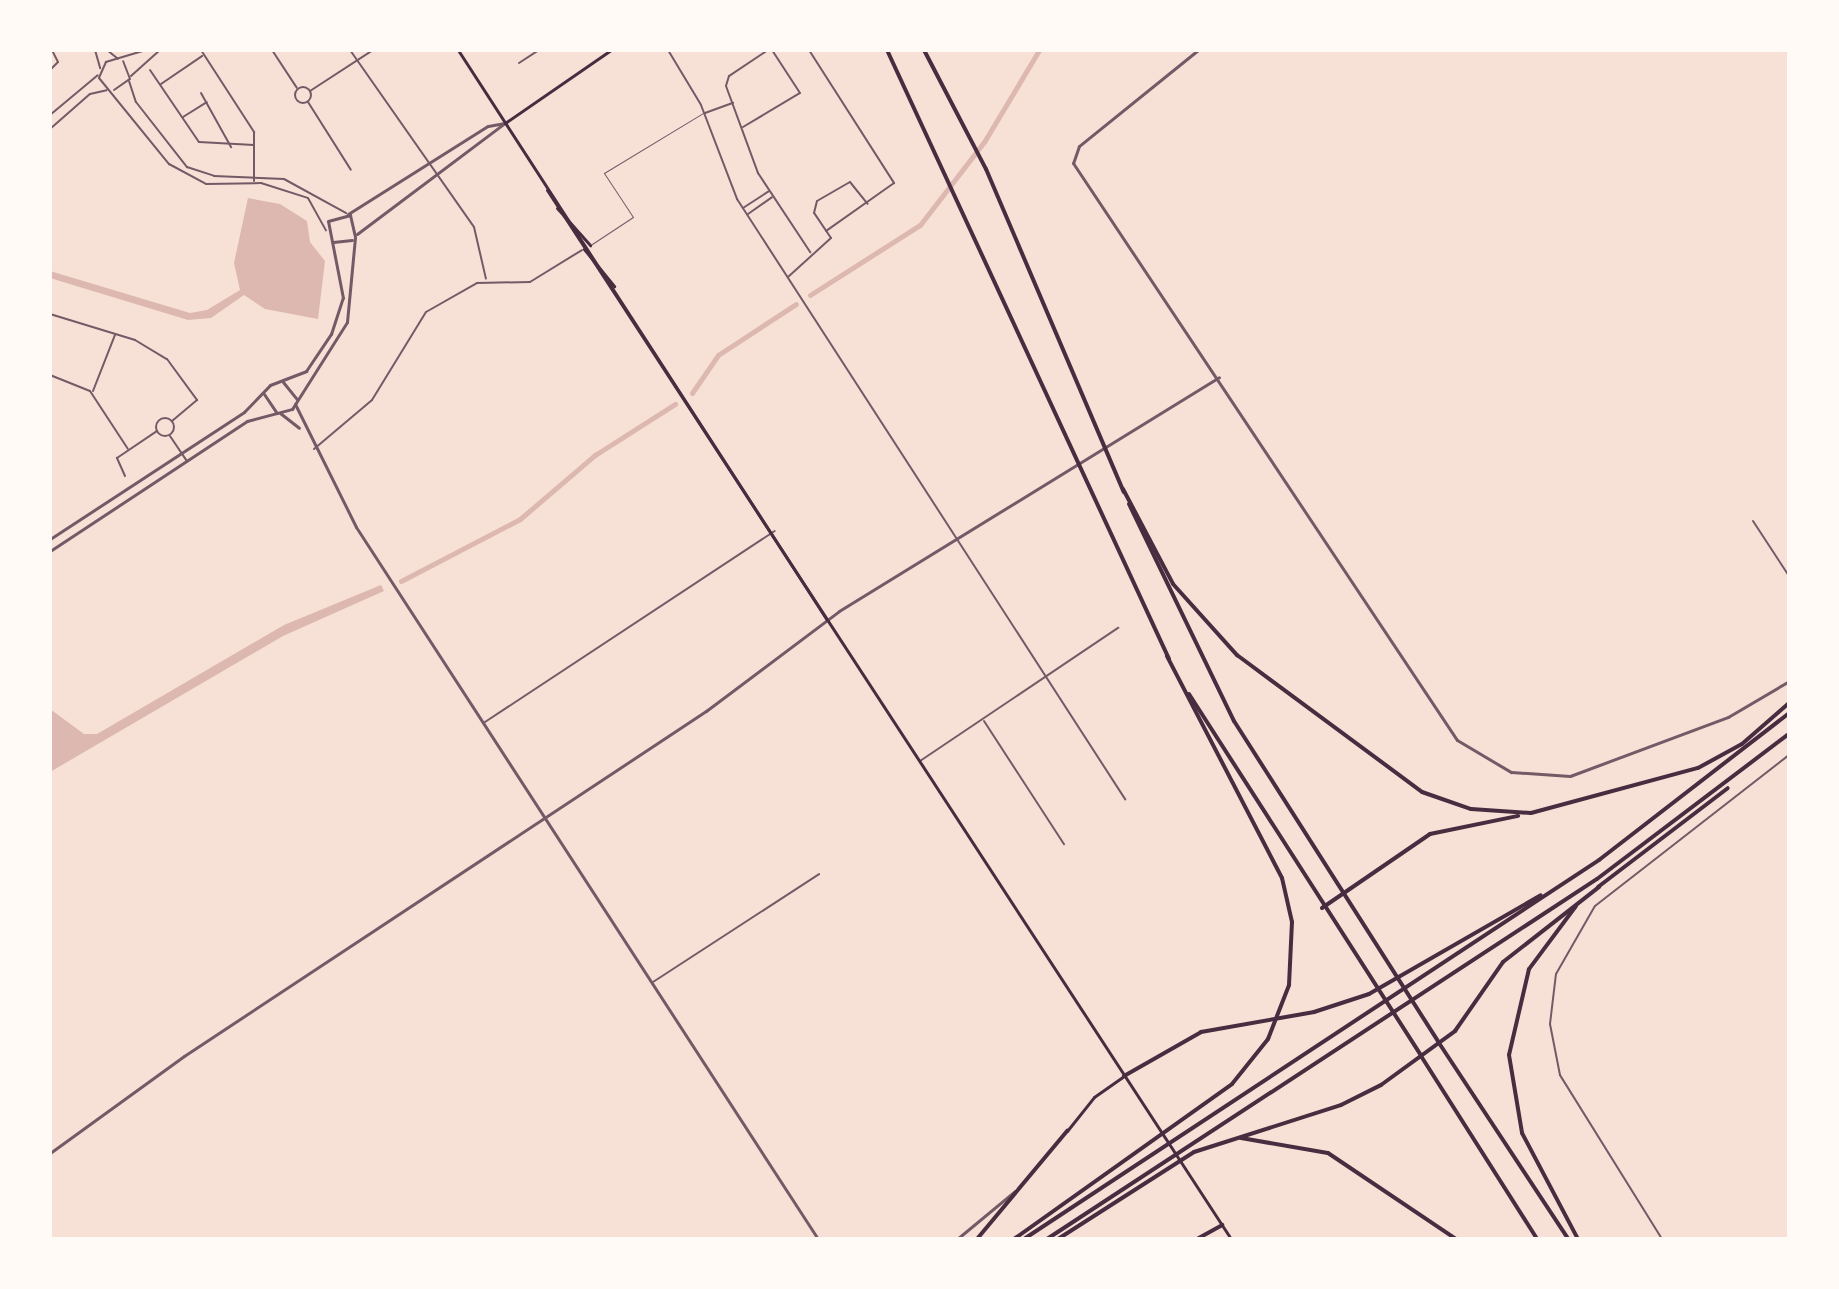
<!DOCTYPE html>
<style>
body{margin:0}
#map{position:relative;width:1839px;height:1289px;overflow:hidden;background:#f7e1d7;font-family:"IBM Plex Sans",sans-serif}
div>[style]{position:absolute}
[style*='--x']{left:calc(var(--x)*1px);top:calc(var(--y)*1px);width:calc(var(--w)*1px);rotate:calc(var(--a)*1deg)}
.water>*{inset:0;background:#dcb8b0}
.canal>*{height:5px;margin:-2.5px;padding:0 2.5px;transform-origin:2.5px;border-radius:2.5px;background:#dcb8b0}
.service>*{height:1px;margin:-0.5px;padding:0 0.5px;transform-origin:0.5px;border-radius:0.5px;background:#755966}
.minor>*{height:2px;margin:-1px;padding:0 1px;transform-origin:1px;border-radius:1px;background:#755966}
.minor>.ring{margin:-1px;padding:0;box-sizing:content-box;background:none;border:2px solid #755966;border-radius:50%}
.tertiary>*{height:3px;margin:-1.5px;padding:0 1.5px;transform-origin:1.5px;border-radius:1.5px;background:#755966}
.secondary>*{height:3px;margin:-1.5px;padding:0 1.5px;transform-origin:1.5px;border-radius:1.5px;background:#4a2c40}
.primary>*{height:4px;margin:-2px;padding:0 2px;transform-origin:2px;border-radius:2px;background:#4a2c40}
.trunk>*{height:4px;margin:-2px;padding:0 2px;transform-origin:2px;border-radius:2px;background:#4a2c40}
.motorway>*{height:4px;margin:-2px;padding:0 2px;transform-origin:2px;border-radius:2px;background:#4a2c40}
span{translate:-50% -50%;white-space:nowrap;text-align:center;line-height:1.15;-webkit-text-stroke:6px #fffaf5;paint-order:stroke}
.frame{position:absolute;inset:0;border:52px solid #fffaf5;pointer-events:none}
</style>
<div id="map">
<div class="water">
<div style="clip-path:polygon(248px 198px,280px 204px,307px 221px,310px 242px,325px 261px,318px 319px,265px 309px,244px 295px,211px 318px,188px 320px,50px 278px,50px 271px,190px 313px,207px 310px,240px 290px,234px 263px)"></div>
<div style="clip-path:polygon(381px 585px,384px 591px,283px 636px,50px 772px,50px 709px,84px 734px,97px 734px,284px 625px)"></div>
</div>
<div class="canal">
<div style="--x:810;--y:295;--w:130;--a:-32.5"></div>
<div style="--x:920;--y:225;--w:105;--a:-52.4"></div>
<div style="--x:984;--y:142;--w:107;--a:-59.1"></div>
<div style="--x:692;--y:393;--w:46;--a:-55.6"></div>
<div style="--x:718;--y:355;--w:93;--a:-33.2"></div>
<div style="--x:401;--y:581;--w:134;--a:-27.5"></div>
<div style="--x:520;--y:519;--w:99;--a:-40.5"></div>
<div style="--x:595;--y:455;--w:95;--a:-32.5"></div>
</div>
<div class="service">
<div style="--x:592;--y:244;--w:49;--a:-33.4"></div>
<div style="--x:633;--y:217;--w:53;--a:-123.4"></div>
<div style="--x:604;--y:173;--w:116;--a:-31.2"></div>
</div>
<div class="minor">
<div style="--x:95;--y:50;--w:19;--a:74"></div>
<div style="--x:107;--y:50;--w:14;--a:39"></div>
<div style="--x:146;--y:50;--w:42;--a:163.3"></div>
<div style="--x:106;--y:62;--w:17;--a:114"></div>
<div style="--x:99;--y:78;--w:111;--a:50.9"></div>
<div style="--x:169;--y:164;--w:42;--a:28.4"></div>
<div style="--x:206;--y:184;--w:55;--a:-1"></div>
<div style="--x:261;--y:183;--w:49;--a:17.7"></div>
<div style="--x:308;--y:198;--w:37;--a:61"></div>
<div style="--x:201;--y:50;--w:98;--a:57.1"></div>
<div style="--x:254;--y:132;--w:49;--a:90"></div>
<div style="--x:272;--y:50;--w:45;--a:56.7"></div>
<div style="--x:350;--y:50;--w:216;--a:55"></div>
<div style="--x:474;--y:227;--w:53;--a:77"></div>
<div style="--x:668;--y:50;--w:64;--a:59"></div>
<div style="--x:701;--y:105;--w:101;--a:69"></div>
<div style="--x:737;--y:199;--w:715;--a:57.11"></div>
<div style="--x:768;--y:50;--w:47;--a:146.3"></div>
<div style="--x:729;--y:76;--w:10;--a:107"></div>
<div style="--x:726;--y:86;--w:93;--a:69.8"></div>
<div style="--x:758;--y:173;--w:95;--a:56.6"></div>
<div style="--x:809;--y:50;--w:158;--a:57.4"></div>
<div style="--x:894;--y:183;--w:83;--a:144.8"></div>
<div style="--x:519;--y:63;--w:24;--a:-33"></div>
<div style="--x:50;--y:70;--w:11;--a:-45"></div>
<div style="--x:58;--y:62;--w:13;--a:-117"></div>
<div style="--x:150;--y:70;--w:87;--a:55.8"></div>
<div style="--x:199;--y:142;--w:55;--a:3.1"></div>
<div style="--x:131;--y:76;--w:39;--a:-42"></div>
<div style="--x:129;--y:81;--w:22;--a:72"></div>
<div style="--x:136;--y:102;--w:83;--a:51.9"></div>
<div style="--x:187;--y:167;--w:28;--a:18"></div>
<div style="--x:214;--y:176;--w:70;--a:2.5"></div>
<div style="--x:284;--y:179;--w:71;--a:28.7"></div>
<div style="--x:161;--y:84;--w:50;--a:-34.3"></div>
<div class="ring" style="left:295px;top:87px;width:14px;height:14px"></div>
<div style="--x:114;--y:90;--w:19;--a:-35"></div>
<div style="--x:130;--y:79;--w:19;--a:-111"></div>
<div style="--x:310;--y:91;--w:75;--a:-33.1"></div>
<div style="--x:201;--y:93;--w:62;--a:60.9"></div>
<div style="--x:308;--y:102;--w:80;--a:57.7"></div>
<div style="--x:705;--y:113;--w:30;--a:-20"></div>
<div style="--x:50;--y:115;--w:62;--a:-39.8"></div>
<div style="--x:183;--y:117;--w:28;--a:-32"></div>
<div style="--x:743;--y:127;--w:66;--a:-30.8"></div>
<div style="--x:800;--y:93;--w:51;--a:-123.1"></div>
<div style="--x:50;--y:129;--w:53;--a:-41.2"></div>
<div style="--x:90;--y:94;--w:17;--a:-13"></div>
<div style="--x:743;--y:208;--w:30;--a:-33"></div>
<div style="--x:748;--y:214;--w:29;--a:-35"></div>
<div style="--x:788;--y:277;--w:58;--a:-42.2"></div>
<div style="--x:831;--y:238;--w:30;--a:-124"></div>
<div style="--x:814;--y:213;--w:12;--a:-76"></div>
<div style="--x:817;--y:201;--w:38;--a:-30"></div>
<div style="--x:850;--y:182;--w:28;--a:51"></div>
<div style="--x:50;--y:314;--w:89;--a:17"></div>
<div style="--x:135;--y:340;--w:37;--a:31"></div>
<div style="--x:167;--y:359;--w:51;--a:53.8"></div>
<div style="--x:197;--y:400;--w:33;--a:140"></div>
<div style="--x:50;--y:375;--w:43;--a:21.8"></div>
<div style="--x:90;--y:391;--w:69;--a:56.8"></div>
<div style="--x:93;--y:391;--w:60;--a:-68.6"></div>
<div class="ring" style="left:156px;top:418px;width:16px;height:16px"></div>
<div style="--x:170;--y:436;--w:30;--a:56"></div>
<div style="--x:314;--y:449;--w:76;--a:-40.2"></div>
<div style="--x:372;--y:400;--w:103;--a:-58.5"></div>
<div style="--x:426;--y:312;--w:59;--a:-29.6"></div>
<div style="--x:477;--y:283;--w:53;--a:-1.1"></div>
<div style="--x:530;--y:282;--w:61;--a:-31.6"></div>
<div style="--x:125;--y:476;--w:20;--a:-114"></div>
<div style="--x:117;--y:458;--w:48;--a:-34"></div>
<div style="--x:1753;--y:521;--w:66;--a:56.8"></div>
<div style="--x:984;--y:721;--w:147;--a:57"></div>
<div style="--x:485;--y:722;--w:347;--a:-33.4"></div>
<div style="--x:920;--y:761;--w:239;--a:-33.9"></div>
<div style="--x:653;--y:982;--w:198;--a:-33"></div>
<div style="--x:1662;--y:1239;--w:193;--a:-121.9"></div>
<div style="--x:1560;--y:1075;--w:52;--a:-101.1"></div>
<div style="--x:1550;--y:1024;--w:50;--a:-83.2"></div>
<div style="--x:1556;--y:974;--w:78;--a:-60.2"></div>
<div style="--x:1595;--y:906;--w:246;--a:-37.9"></div>
</div>
<div class="tertiary">
<div style="--x:1198;--y:50;--w:153;--a:141.1"></div>
<div style="--x:1079;--y:146;--w:18;--a:109"></div>
<div style="--x:1073;--y:163;--w:693;--a:56.36"></div>
<div style="--x:1457;--y:740;--w:63;--a:30.7"></div>
<div style="--x:1511;--y:772;--w:59;--a:3.9"></div>
<div style="--x:1570;--y:776;--w:169;--a:-20.5"></div>
<div style="--x:1728;--y:717;--w:71;--a:-30.5"></div>
<div style="--x:348;--y:214;--w:165;--a:-32.2"></div>
<div style="--x:488;--y:126;--w:17;--a:-10"></div>
<div style="--x:357;--y:234;--w:185;--a:-36.9"></div>
<div style="--x:333;--y:242;--w:19;--a:-6"></div>
<div style="--x:283;--y:382;--w:22;--a:51"></div>
<div style="--x:264;--y:394;--w:23;--a:56"></div>
<div style="--x:295;--y:404;--w:137;--a:63.6"></div>
<div style="--x:356;--y:527;--w:849;--a:57.02"></div>
<div style="--x:280;--y:413;--w:24;--a:38"></div>
<div style="--x:50;--y:539;--w:232;--a:-33.2"></div>
<div style="--x:244;--y:412;--w:37;--a:-46"></div>
<div style="--x:270;--y:385;--w:39;--a:-21"></div>
<div style="--x:306;--y:371;--w:45;--a:-56"></div>
<div style="--x:331;--y:334;--w:38;--a:-72"></div>
<div style="--x:343;--y:298;--w:78;--a:-101"></div>
<div style="--x:328;--y:221;--w:23;--a:-15"></div>
<div style="--x:350;--y:215;--w:22;--a:77"></div>
<div style="--x:50;--y:551;--w:236;--a:-33.4"></div>
<div style="--x:247;--y:421;--w:47;--a:-14.9"></div>
<div style="--x:292;--y:409;--w:103;--a:-57.7"></div>
<div style="--x:347;--y:322;--w:85;--a:-84.6"></div>
<div style="--x:50;--y:1153;--w:165;--a:-35.9"></div>
<div style="--x:184;--y:1056;--w:626;--a:-33.46"></div>
<div style="--x:706;--y:711;--w:166;--a:-36.9"></div>
<div style="--x:839;--y:611;--w:446;--a:-31.6"></div>
<div style="--x:957;--y:1239;--w:75;--a:-39.6"></div>
</div>
<div class="secondary">
<div style="--x:458;--y:50;--w:679;--a:57.08"></div>
<div style="--x:505;--y:123;--w:129;--a:-34.6"></div>
<div style="--x:547;--y:190;--w:1252;--a:56.89"></div>
<div style="--x:557;--y:208;--w:50;--a:48.3"></div>
<div style="--x:584;--y:249;--w:48;--a:51"></div>
<div style="--x:1067;--y:1131;--w:43;--a:-51.5"></div>
<div style="--x:1094;--y:1097;--w:37;--a:-35"></div>
</div>
<div class="primary">
<div style="--x:1439;--y:1043;--w:235;--a:56.6"></div>
<div style="--x:1421;--y:1056;--w:217;--a:57.6"></div>
</div>
<div class="trunk">
<div style="--x:887;--y:50;--w:671;--a:65.15"></div>
<div style="--x:924;--y:50;--w:134;--a:62.5"></div>
<div style="--x:986;--y:169;--w:351;--a:66.9"></div>
<div style="--x:1129;--y:504;--w:241;--a:64.2"></div>
<div style="--x:1234;--y:721;--w:382;--a:57.5"></div>
<div style="--x:1189;--y:694;--w:430;--a:57.3"></div>
</div>
<div class="motorway">
<div style="--x:1123;--y:489;--w:107;--a:62.2"></div>
<div style="--x:1173;--y:584;--w:96;--a:48"></div>
<div style="--x:1237;--y:655;--w:230;--a:36.5"></div>
<div style="--x:1422;--y:792;--w:52;--a:19.1"></div>
<div style="--x:1471;--y:809;--w:60;--a:3.8"></div>
<div style="--x:1531;--y:813;--w:173;--a:-15.1"></div>
<div style="--x:1698;--y:768;--w:50;--a:-28.6"></div>
<div style="--x:1742;--y:744;--w:62;--a:-41.1"></div>
<div style="--x:1598;--y:887;--w:163;--a:-37.3"></div>
<div style="--x:1576;--y:906;--w:79;--a:126.7"></div>
<div style="--x:1529;--y:969;--w:88;--a:103.1"></div>
<div style="--x:1509;--y:1055;--w:79;--a:80.5"></div>
<div style="--x:1522;--y:1133;--w:120;--a:62.2"></div>
<div style="--x:1322;--y:908;--w:131;--a:-34.4"></div>
<div style="--x:1430;--y:834;--w:90;--a:-11.6"></div>
<div style="--x:1124;--y:1076;--w:89;--a:-29.7"></div>
<div style="--x:1201;--y:1032;--w:115;--a:-10"></div>
<div style="--x:1314;--y:1012;--w:58;--a:-18.1"></div>
<div style="--x:1369;--y:994;--w:198;--a:-29.9"></div>
<div style="--x:1241;--y:1138;--w:88;--a:9.8"></div>
<div style="--x:1328;--y:1153;--w:154;--a:33.9"></div>
<div style="--x:977;--y:1239;--w:141;--a:-50.2"></div>
<div style="--x:1014;--y:1239;--w:267;--a:-35.4"></div>
<div style="--x:1232;--y:1084;--w:58;--a:-51.3"></div>
<div style="--x:1268;--y:1039;--w:58;--a:-68.7"></div>
<div style="--x:1289;--y:985;--w:63;--a:-87.3"></div>
<div style="--x:1292;--y:922;--w:45;--a:-102.8"></div>
<div style="--x:1282;--y:878;--w:250;--a:-117.4"></div>
<div style="--x:1024;--y:1239;--w:689;--a:-33.39"></div>
<div style="--x:1599;--y:860;--w:240;--a:-37.7"></div>
<div style="--x:1047;--y:1239;--w:657;--a:-33.21"></div>
<div style="--x:1597;--y:879;--w:241;--a:-37.1"></div>
<div style="--x:1058;--y:1239;--w:161;--a:-32.6"></div>
<div style="--x:1194;--y:1152;--w:154;--a:-17.7"></div>
<div style="--x:1341;--y:1105;--w:45;--a:-26.6"></div>
<div style="--x:1381;--y:1085;--w:92;--a:-36.1"></div>
<div style="--x:1455;--y:1031;--w:84;--a:-55.2"></div>
<div style="--x:1503;--y:962;--w:122;--a:-38"></div>
<div style="--x:1197;--y:1239;--w:29;--a:-29"></div>
</div>
<div class="frame"></div>
</div>
